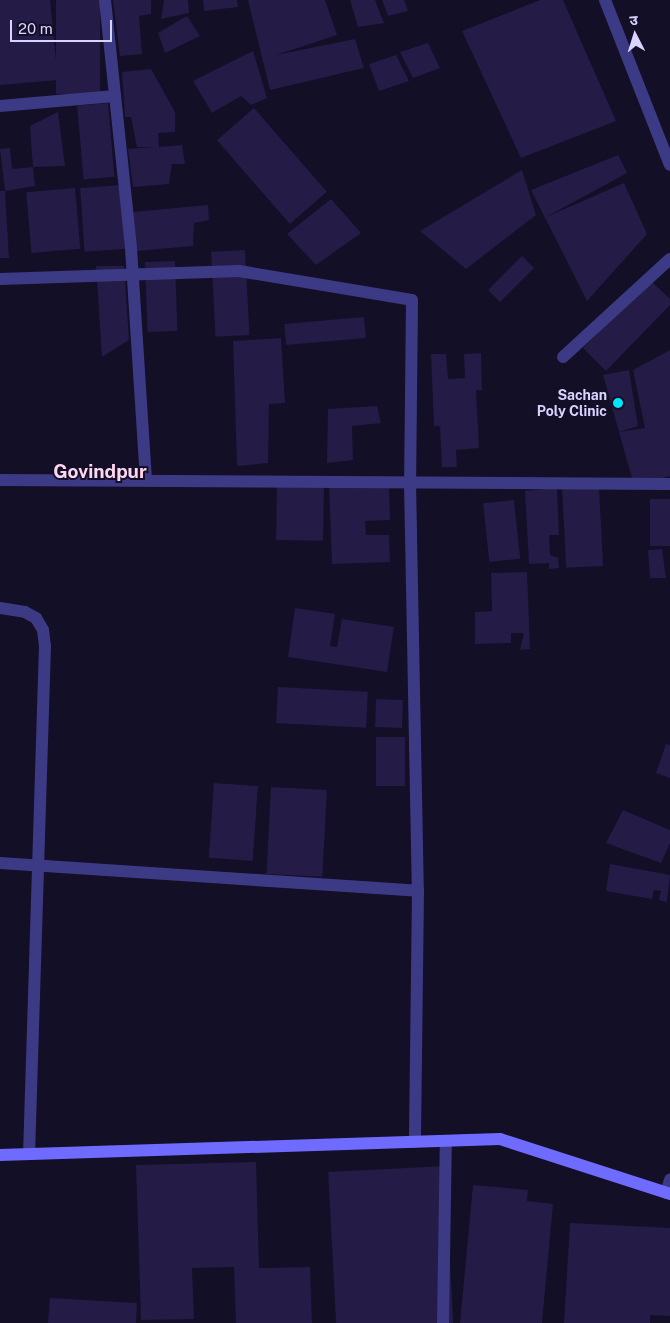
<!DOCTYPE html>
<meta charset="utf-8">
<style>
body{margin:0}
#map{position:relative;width:670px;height:1323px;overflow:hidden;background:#130f26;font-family:"Public Sans","Noto Sans Devanagari",sans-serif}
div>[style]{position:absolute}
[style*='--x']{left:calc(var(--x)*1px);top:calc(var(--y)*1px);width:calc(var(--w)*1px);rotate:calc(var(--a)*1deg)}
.building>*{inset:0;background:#241b47;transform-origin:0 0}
.street>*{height:12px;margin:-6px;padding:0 6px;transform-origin:6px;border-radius:6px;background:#3d3a85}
.secondary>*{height:12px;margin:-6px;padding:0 6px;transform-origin:6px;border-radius:6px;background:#6f6bff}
.dots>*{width:14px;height:14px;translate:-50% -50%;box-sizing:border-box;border:2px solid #130f26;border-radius:50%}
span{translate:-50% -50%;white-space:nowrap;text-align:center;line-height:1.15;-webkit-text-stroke:4px #130f26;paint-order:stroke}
.poi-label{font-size:14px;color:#d9d4ff;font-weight:700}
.right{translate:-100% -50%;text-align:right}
.district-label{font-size:19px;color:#ffd6f0;font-weight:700}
.north{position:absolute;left:610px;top:10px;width:50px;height:50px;-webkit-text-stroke:4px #130f26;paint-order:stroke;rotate:355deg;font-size:14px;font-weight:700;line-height:20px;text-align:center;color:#d9d4ff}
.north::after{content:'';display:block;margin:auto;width:18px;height:22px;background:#d9d4ff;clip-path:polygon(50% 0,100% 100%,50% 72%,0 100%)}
.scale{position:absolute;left:10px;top:20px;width:102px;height:22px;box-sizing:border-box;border:2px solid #d9d4ff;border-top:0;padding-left:6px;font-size:15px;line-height:18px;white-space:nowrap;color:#d9d4ff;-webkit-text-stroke:4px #130f26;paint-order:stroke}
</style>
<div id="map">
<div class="building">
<div style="clip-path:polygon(0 0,50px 0,58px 80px,0 85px)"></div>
<div style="left:56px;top:0;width:44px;height:94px"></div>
<div style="clip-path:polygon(113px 0,151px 0,151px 14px,139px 16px,142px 54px,120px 56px)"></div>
<div style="clip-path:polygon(164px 0,188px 0,189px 13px,161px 19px)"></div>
<div style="clip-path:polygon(203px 0,237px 0,238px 7px,204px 11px)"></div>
<div style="clip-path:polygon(248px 0,325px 0,337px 35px,276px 55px,355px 39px,364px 68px,270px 90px)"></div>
<div style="clip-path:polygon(350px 0,375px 0,384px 23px,358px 27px)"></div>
<div style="clip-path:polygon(382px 0,404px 0,408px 11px,388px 16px)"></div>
<div style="clip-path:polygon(540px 0,563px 0,616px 121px,521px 158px,462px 31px)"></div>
<div style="clip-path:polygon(187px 16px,200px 36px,165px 53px,158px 33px)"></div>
<div style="clip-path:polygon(428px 43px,440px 68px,413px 78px,400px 52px)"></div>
<div style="clip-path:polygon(253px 51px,267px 98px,251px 105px,241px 96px,212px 113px,193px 81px)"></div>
<div style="clip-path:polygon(396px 55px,409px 81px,379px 91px,369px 64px)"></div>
<div style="clip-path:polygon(151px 69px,175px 112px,175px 132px,158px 133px,159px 147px,182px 145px,185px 164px,172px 164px,169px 184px,133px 187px,128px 149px,154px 147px,137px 147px,131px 117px,125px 117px,122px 72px)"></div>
<div style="left:108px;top:103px;width:74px;height:31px;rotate:85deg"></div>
<div style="left:254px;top:108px;width:111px;height:49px;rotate:49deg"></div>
<div style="clip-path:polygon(58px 112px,65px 166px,33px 167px,30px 126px)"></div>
<div style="clip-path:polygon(10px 148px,12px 169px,33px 167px,35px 186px,5px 191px,9px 258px,0 258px,0 191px,5px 191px,0 149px)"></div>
<div style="clip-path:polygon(618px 155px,627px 173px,546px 217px,624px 183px,647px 234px,587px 301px,531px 190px)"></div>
<div style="clip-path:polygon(522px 170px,536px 215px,466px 269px,420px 231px)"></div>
<div style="left:122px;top:185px;width:64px;height:42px;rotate:86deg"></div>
<div style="left:75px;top:188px;width:61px;height:49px;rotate:85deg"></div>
<div style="clip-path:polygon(331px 199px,361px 233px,316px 265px,287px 234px)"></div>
<div style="clip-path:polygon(208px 205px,209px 220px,194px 223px,193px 246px,137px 251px,133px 212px)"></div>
<div style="left:245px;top:250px;width:85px;height:34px;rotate:87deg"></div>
<div style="left:522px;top:256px;width:17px;height:48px;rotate:45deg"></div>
<div style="left:175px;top:261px;width:70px;height:30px;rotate:88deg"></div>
<div style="clip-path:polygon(96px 266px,124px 266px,129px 340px,102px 357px)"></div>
<div style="clip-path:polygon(650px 280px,670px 299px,670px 305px,606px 371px,583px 348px)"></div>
<div style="left:364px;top:317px;width:21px;height:80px;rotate:85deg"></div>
<div style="clip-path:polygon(281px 338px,285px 403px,269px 404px,268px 463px,237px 466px,233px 341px)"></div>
<div style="clip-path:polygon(670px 350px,670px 476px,634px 485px,619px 432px,645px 428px,633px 370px)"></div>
<div style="clip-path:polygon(481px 353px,482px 390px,476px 390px,479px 448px,456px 450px,457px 467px,442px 467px,440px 426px,434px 426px,431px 354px,446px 354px,448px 379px,465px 378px,464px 354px)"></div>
<div style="clip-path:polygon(629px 370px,638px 426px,619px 432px,603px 375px)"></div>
<div style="clip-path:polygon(377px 406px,381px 423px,352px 426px,353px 460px,327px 463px,328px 409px)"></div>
<div style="clip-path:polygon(389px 484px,390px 520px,365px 521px,366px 535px,389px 535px,390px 562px,332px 564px,329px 485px)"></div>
<div style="left:277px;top:485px;width:47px;height:55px;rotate:1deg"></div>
<div style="left:599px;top:487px;width:79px;height:37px;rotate:87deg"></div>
<div style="clip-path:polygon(557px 488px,559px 535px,549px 535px,550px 555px,558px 558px,559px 568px,549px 569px,549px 563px,529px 564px,525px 491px)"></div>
<div style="left:650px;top:499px;width:20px;height:47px"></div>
<div style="left:514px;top:500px;width:59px;height:31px;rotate:84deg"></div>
<div style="clip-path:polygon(662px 549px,666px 578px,650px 578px,648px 550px)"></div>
<div style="clip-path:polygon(527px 572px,530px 649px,520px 650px,524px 633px,511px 633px,511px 643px,475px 644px,475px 612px,492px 611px,491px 573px)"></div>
<div style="clip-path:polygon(295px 608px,335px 614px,330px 646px,337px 647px,342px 619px,394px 627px,387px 672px,288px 657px)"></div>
<div style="left:278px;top:687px;width:90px;height:36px;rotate:3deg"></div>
<div style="left:376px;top:699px;width:27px;height:28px;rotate:2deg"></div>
<div style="left:376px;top:737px;width:29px;height:49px"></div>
<div style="clip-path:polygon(666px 744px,670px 745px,670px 778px,656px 773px)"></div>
<div style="left:214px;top:783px;width:44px;height:75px;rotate:4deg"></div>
<div style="left:271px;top:787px;width:56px;height:87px;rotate:3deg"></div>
<div style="clip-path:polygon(623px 810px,670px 830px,670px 843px,661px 863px,606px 843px)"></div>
<div style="clip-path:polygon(610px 864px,670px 875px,667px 902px,659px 900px,661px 891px,654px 890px,652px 899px,606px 891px)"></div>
<div style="clip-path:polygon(256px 1162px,259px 1268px,310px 1267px,312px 1323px,236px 1323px,234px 1267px,192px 1268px,194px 1319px,141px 1320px,136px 1165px)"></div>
<div style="left:445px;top:1166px;width:157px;height:117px;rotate:87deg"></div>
<div style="clip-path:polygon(473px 1185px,528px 1190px,527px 1201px,553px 1204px,542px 1323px,460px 1323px)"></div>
<div style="clip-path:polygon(570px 1223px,670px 1228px,670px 1316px,650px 1315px,650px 1323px,564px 1323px)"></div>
<div style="clip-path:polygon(50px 1298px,137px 1303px,136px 1323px,48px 1323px)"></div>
</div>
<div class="street">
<div style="--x:105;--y:0;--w:249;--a:84"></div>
<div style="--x:131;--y:248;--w:232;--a:86.3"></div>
<div style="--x:605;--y:0;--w:177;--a:68.5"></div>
<div style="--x:0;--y:106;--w:115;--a:-5"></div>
<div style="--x:0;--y:279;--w:239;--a:-1.9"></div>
<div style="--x:239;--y:271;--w:175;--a:9.5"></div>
<div style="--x:412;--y:300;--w:182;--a:90.6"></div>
<div style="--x:410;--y:482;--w:409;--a:88.9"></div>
<div style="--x:418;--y:891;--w:251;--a:90.7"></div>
<div style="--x:563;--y:357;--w:145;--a:-42.5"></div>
<div style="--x:0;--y:480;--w:670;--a:0.34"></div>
<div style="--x:0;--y:608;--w:25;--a:9"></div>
<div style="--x:25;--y:612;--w:13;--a:29"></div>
<div style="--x:36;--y:618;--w:14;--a:60"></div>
<div style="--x:43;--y:630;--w:16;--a:83"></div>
<div style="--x:45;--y:646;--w:508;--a:91.8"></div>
<div style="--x:0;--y:863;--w:419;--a:3.8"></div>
<div style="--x:666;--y:1193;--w:14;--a:-73"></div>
<div style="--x:443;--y:1323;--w:182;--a:-89.1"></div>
</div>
<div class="secondary">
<div style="--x:0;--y:1155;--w:500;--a:-1.83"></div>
<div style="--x:500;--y:1139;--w:179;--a:17.9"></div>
</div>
<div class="dots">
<div style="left:618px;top:403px;background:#00e5ff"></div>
</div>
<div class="poi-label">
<span class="right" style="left:607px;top:403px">Sachan<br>Poly Clinic</span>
</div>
<div class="district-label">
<span style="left:100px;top:472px">Govindpur</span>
</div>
<div class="north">उ</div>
<div class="scale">20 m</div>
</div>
